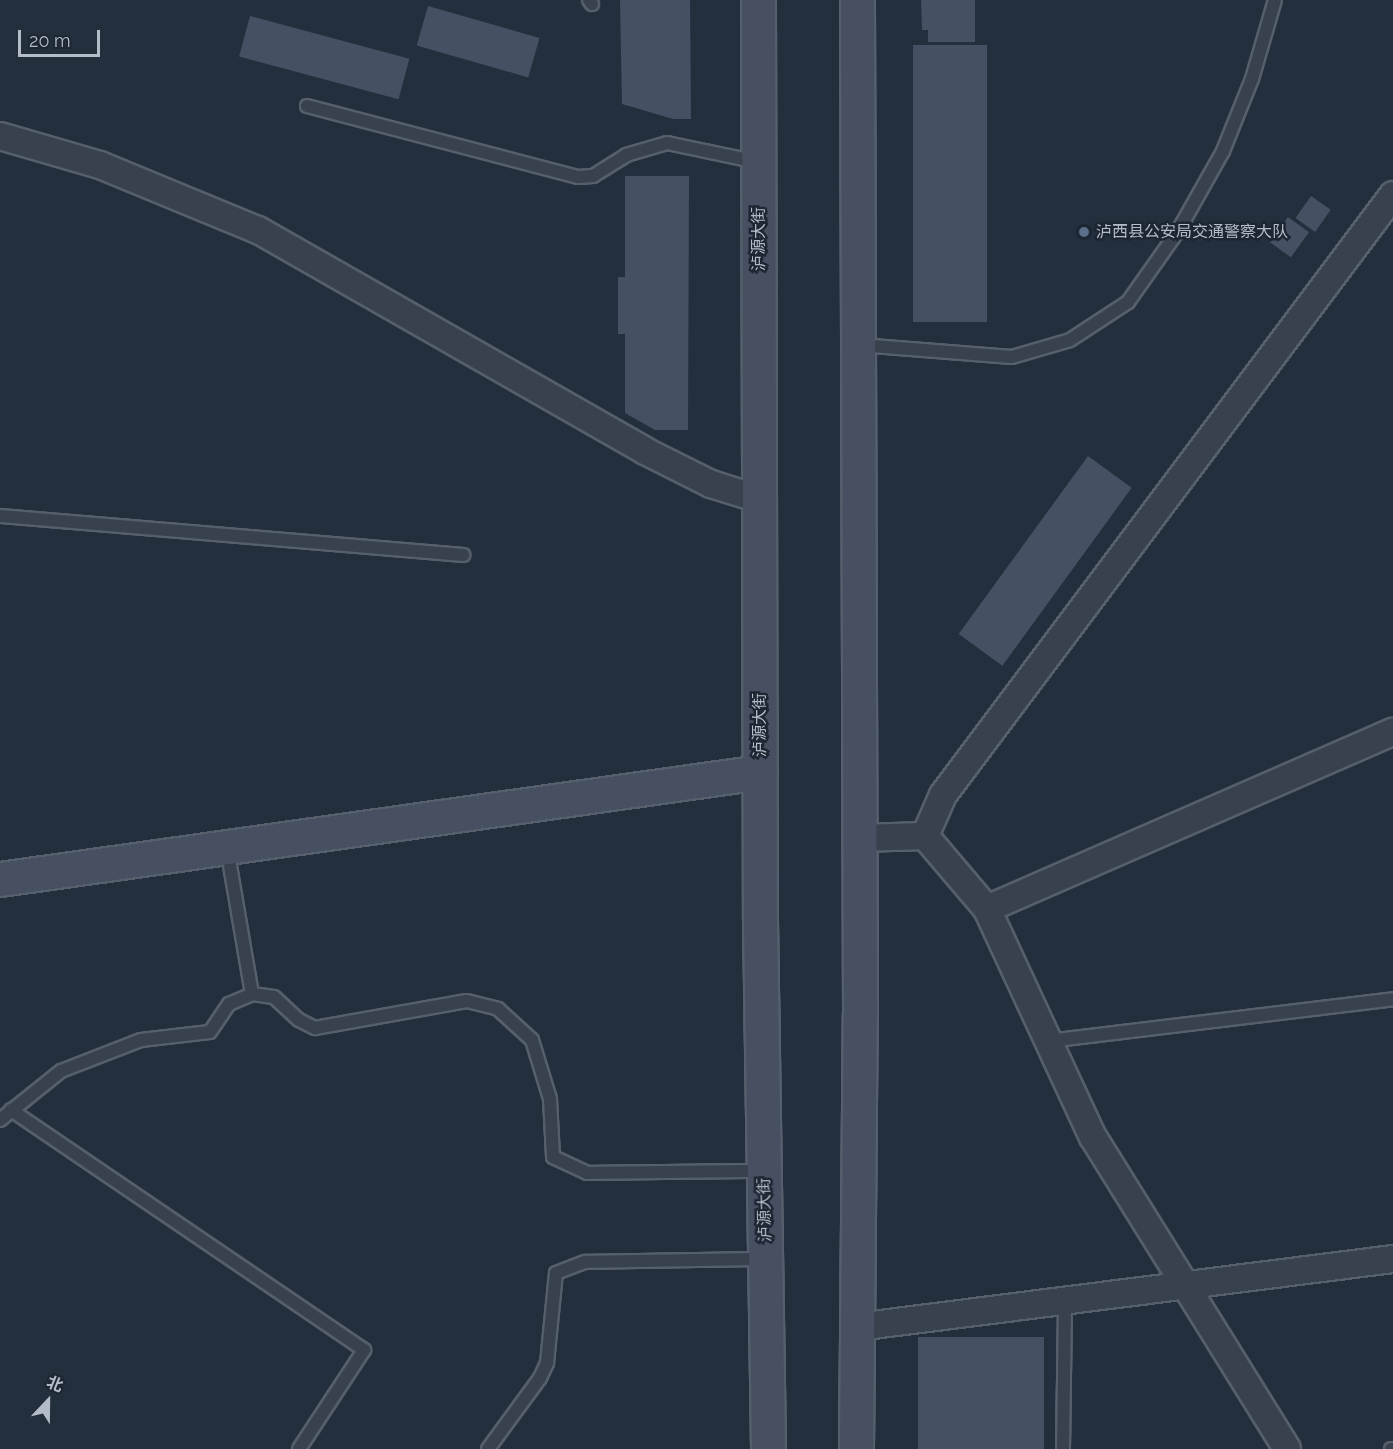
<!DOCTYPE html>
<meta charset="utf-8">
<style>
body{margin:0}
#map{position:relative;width:1393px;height:1449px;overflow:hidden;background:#242f3e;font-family:Raleway,"Noto Sans SC",sans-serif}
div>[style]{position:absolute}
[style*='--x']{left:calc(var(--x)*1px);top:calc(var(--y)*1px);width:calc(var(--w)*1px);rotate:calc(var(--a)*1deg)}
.building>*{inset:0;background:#455162;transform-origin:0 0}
.roads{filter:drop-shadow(2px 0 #565f6c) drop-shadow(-2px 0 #565f6c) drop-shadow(0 2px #565f6c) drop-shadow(0 -2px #565f6c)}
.service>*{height:12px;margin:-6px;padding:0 6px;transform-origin:6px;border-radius:6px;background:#38414e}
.minor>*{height:26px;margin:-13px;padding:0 13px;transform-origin:13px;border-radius:13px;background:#38414e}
.secondary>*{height:33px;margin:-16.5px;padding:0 16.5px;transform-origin:16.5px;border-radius:16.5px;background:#465061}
.dots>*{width:16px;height:16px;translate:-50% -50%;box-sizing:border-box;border:3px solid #1d2633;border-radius:50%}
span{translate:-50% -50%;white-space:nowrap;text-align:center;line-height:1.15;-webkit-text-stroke:5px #1d2633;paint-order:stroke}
.poi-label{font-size:16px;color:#b4bcc9}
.left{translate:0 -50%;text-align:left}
.street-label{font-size:16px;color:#b4bcc9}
.north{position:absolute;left:18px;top:1371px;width:60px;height:60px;-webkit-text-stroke:4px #1d2633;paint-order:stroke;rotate:22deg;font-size:16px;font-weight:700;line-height:24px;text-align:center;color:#b4bcc9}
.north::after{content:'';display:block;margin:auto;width:21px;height:27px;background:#b4bcc9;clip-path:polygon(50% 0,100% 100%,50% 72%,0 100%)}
.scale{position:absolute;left:18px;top:30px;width:82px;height:27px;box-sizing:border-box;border:3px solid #b4bcc9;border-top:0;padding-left:8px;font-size:18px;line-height:21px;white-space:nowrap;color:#b4bcc9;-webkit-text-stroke:4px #1d2633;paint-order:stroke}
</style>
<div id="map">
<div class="building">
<div style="clip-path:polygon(620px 0,690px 0,691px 119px,673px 119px,622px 104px)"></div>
<div style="clip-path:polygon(921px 0,975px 0,975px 42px,928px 42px,928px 30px,922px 30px)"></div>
<div style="left:428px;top:6px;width:116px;height:41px;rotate:16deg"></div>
<div style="left:250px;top:16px;width:165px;height:42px;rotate:15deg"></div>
<div style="left:913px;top:45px;width:74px;height:277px"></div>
<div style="clip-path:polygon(625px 176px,689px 176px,688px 430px,655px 430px,625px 413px,625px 334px,618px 334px,618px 277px,625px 277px)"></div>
<div style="left:1311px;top:196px;width:24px;height:27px;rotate:35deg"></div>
<div style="left:1288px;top:217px;width:26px;height:31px;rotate:36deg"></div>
<div style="left:1088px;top:456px;width:54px;height:220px;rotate:36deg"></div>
<div style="left:918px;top:1337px;width:126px;height:112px"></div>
</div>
<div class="roads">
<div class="service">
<div style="--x:589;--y:0;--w:5;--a:53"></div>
<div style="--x:307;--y:106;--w:280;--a:14.7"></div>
<div style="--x:578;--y:177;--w:15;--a:-4"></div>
<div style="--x:593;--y:176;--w:39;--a:-32"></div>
<div style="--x:626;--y:155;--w:43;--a:-16.3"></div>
<div style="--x:667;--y:143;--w:92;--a:11.9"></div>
<div style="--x:860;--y:345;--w:152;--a:4.5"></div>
<div style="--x:1012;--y:357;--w:60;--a:-16.3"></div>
<div style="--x:1070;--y:340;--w:69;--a:-33.2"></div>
<div style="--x:1128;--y:302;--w:87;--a:-54.8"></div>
<div style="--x:1178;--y:231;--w:92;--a:-60.6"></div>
<div style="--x:1223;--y:151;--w:78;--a:-68.1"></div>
<div style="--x:1252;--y:79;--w:82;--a:-73.8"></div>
<div style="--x:0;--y:516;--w:465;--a:4.8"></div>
<div style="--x:227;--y:848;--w:148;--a:80.3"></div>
<div style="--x:1048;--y:1041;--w:348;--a:-6.9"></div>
<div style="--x:11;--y:1110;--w:427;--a:34.2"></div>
<div style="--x:364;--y:1350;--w:118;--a:123.3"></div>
<div style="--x:0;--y:1120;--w:78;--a:-38.8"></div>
<div style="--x:61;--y:1071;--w:86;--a:-21.2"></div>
<div style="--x:141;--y:1040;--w:69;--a:-6.6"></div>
<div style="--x:210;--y:1032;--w:34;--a:-56"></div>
<div style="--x:229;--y:1004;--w:25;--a:-23"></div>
<div style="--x:252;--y:994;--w:22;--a:8"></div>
<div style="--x:274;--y:997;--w:34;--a:43"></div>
<div style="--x:299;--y:1020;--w:18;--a:27"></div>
<div style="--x:315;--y:1028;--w:154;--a:-10.1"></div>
<div style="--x:467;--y:1001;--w:32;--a:14"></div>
<div style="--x:498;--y:1009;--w:46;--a:42.4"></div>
<div style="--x:532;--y:1040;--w:62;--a:73"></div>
<div style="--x:550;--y:1099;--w:58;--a:87"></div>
<div style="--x:553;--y:1157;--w:38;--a:25"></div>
<div style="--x:587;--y:1173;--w:176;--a:-0.7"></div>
<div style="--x:488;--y:1449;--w:88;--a:-53.8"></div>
<div style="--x:540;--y:1378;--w:17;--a:-65"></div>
<div style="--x:547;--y:1363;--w:90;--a:-84.3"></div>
<div style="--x:556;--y:1273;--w:31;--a:-21"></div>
<div style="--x:585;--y:1262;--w:180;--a:-1"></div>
<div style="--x:1063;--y:1449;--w:148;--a:-89.2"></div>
<div style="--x:1391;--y:1449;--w:2;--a:0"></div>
</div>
<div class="minor">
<div style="--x:0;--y:136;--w:104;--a:16.2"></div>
<div style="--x:100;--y:165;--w:171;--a:22.4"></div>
<div style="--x:258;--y:230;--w:446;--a:29.7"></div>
<div style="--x:645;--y:451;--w:74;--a:26.6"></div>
<div style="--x:711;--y:484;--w:50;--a:17.4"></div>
<div style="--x:925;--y:836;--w:45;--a:-66.3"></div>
<div style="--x:943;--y:795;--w:750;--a:-53.13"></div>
<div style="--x:925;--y:836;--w:96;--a:49.7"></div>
<div style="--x:987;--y:909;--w:251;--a:65.1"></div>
<div style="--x:1093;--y:1137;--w:367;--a:58.1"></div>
<div style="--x:860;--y:838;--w:65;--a:-1.8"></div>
<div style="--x:987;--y:909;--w:443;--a:-23.6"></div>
<div style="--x:857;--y:1327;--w:540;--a:-7.23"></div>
</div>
<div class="secondary">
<div style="--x:758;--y:0;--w:920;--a:89.88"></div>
<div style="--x:760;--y:920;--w:529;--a:89.13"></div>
<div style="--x:0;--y:879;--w:767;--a:-8.01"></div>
<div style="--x:856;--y:1449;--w:435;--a:-89.5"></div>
<div style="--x:860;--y:1014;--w:1014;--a:-90.17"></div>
</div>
</div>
<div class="dots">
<div style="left:1084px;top:232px;background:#5c6f8a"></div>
</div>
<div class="poi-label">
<span class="left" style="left:1096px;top:232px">泸西县公安局交通警察大队</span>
</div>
<div class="street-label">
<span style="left:759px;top:239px;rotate:-90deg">泸源大街</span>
<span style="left:760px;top:725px;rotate:-90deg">泸源大街</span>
<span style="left:765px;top:1210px;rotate:-91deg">泸源大街</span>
</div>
<div class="north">北</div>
<div class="scale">20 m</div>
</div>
